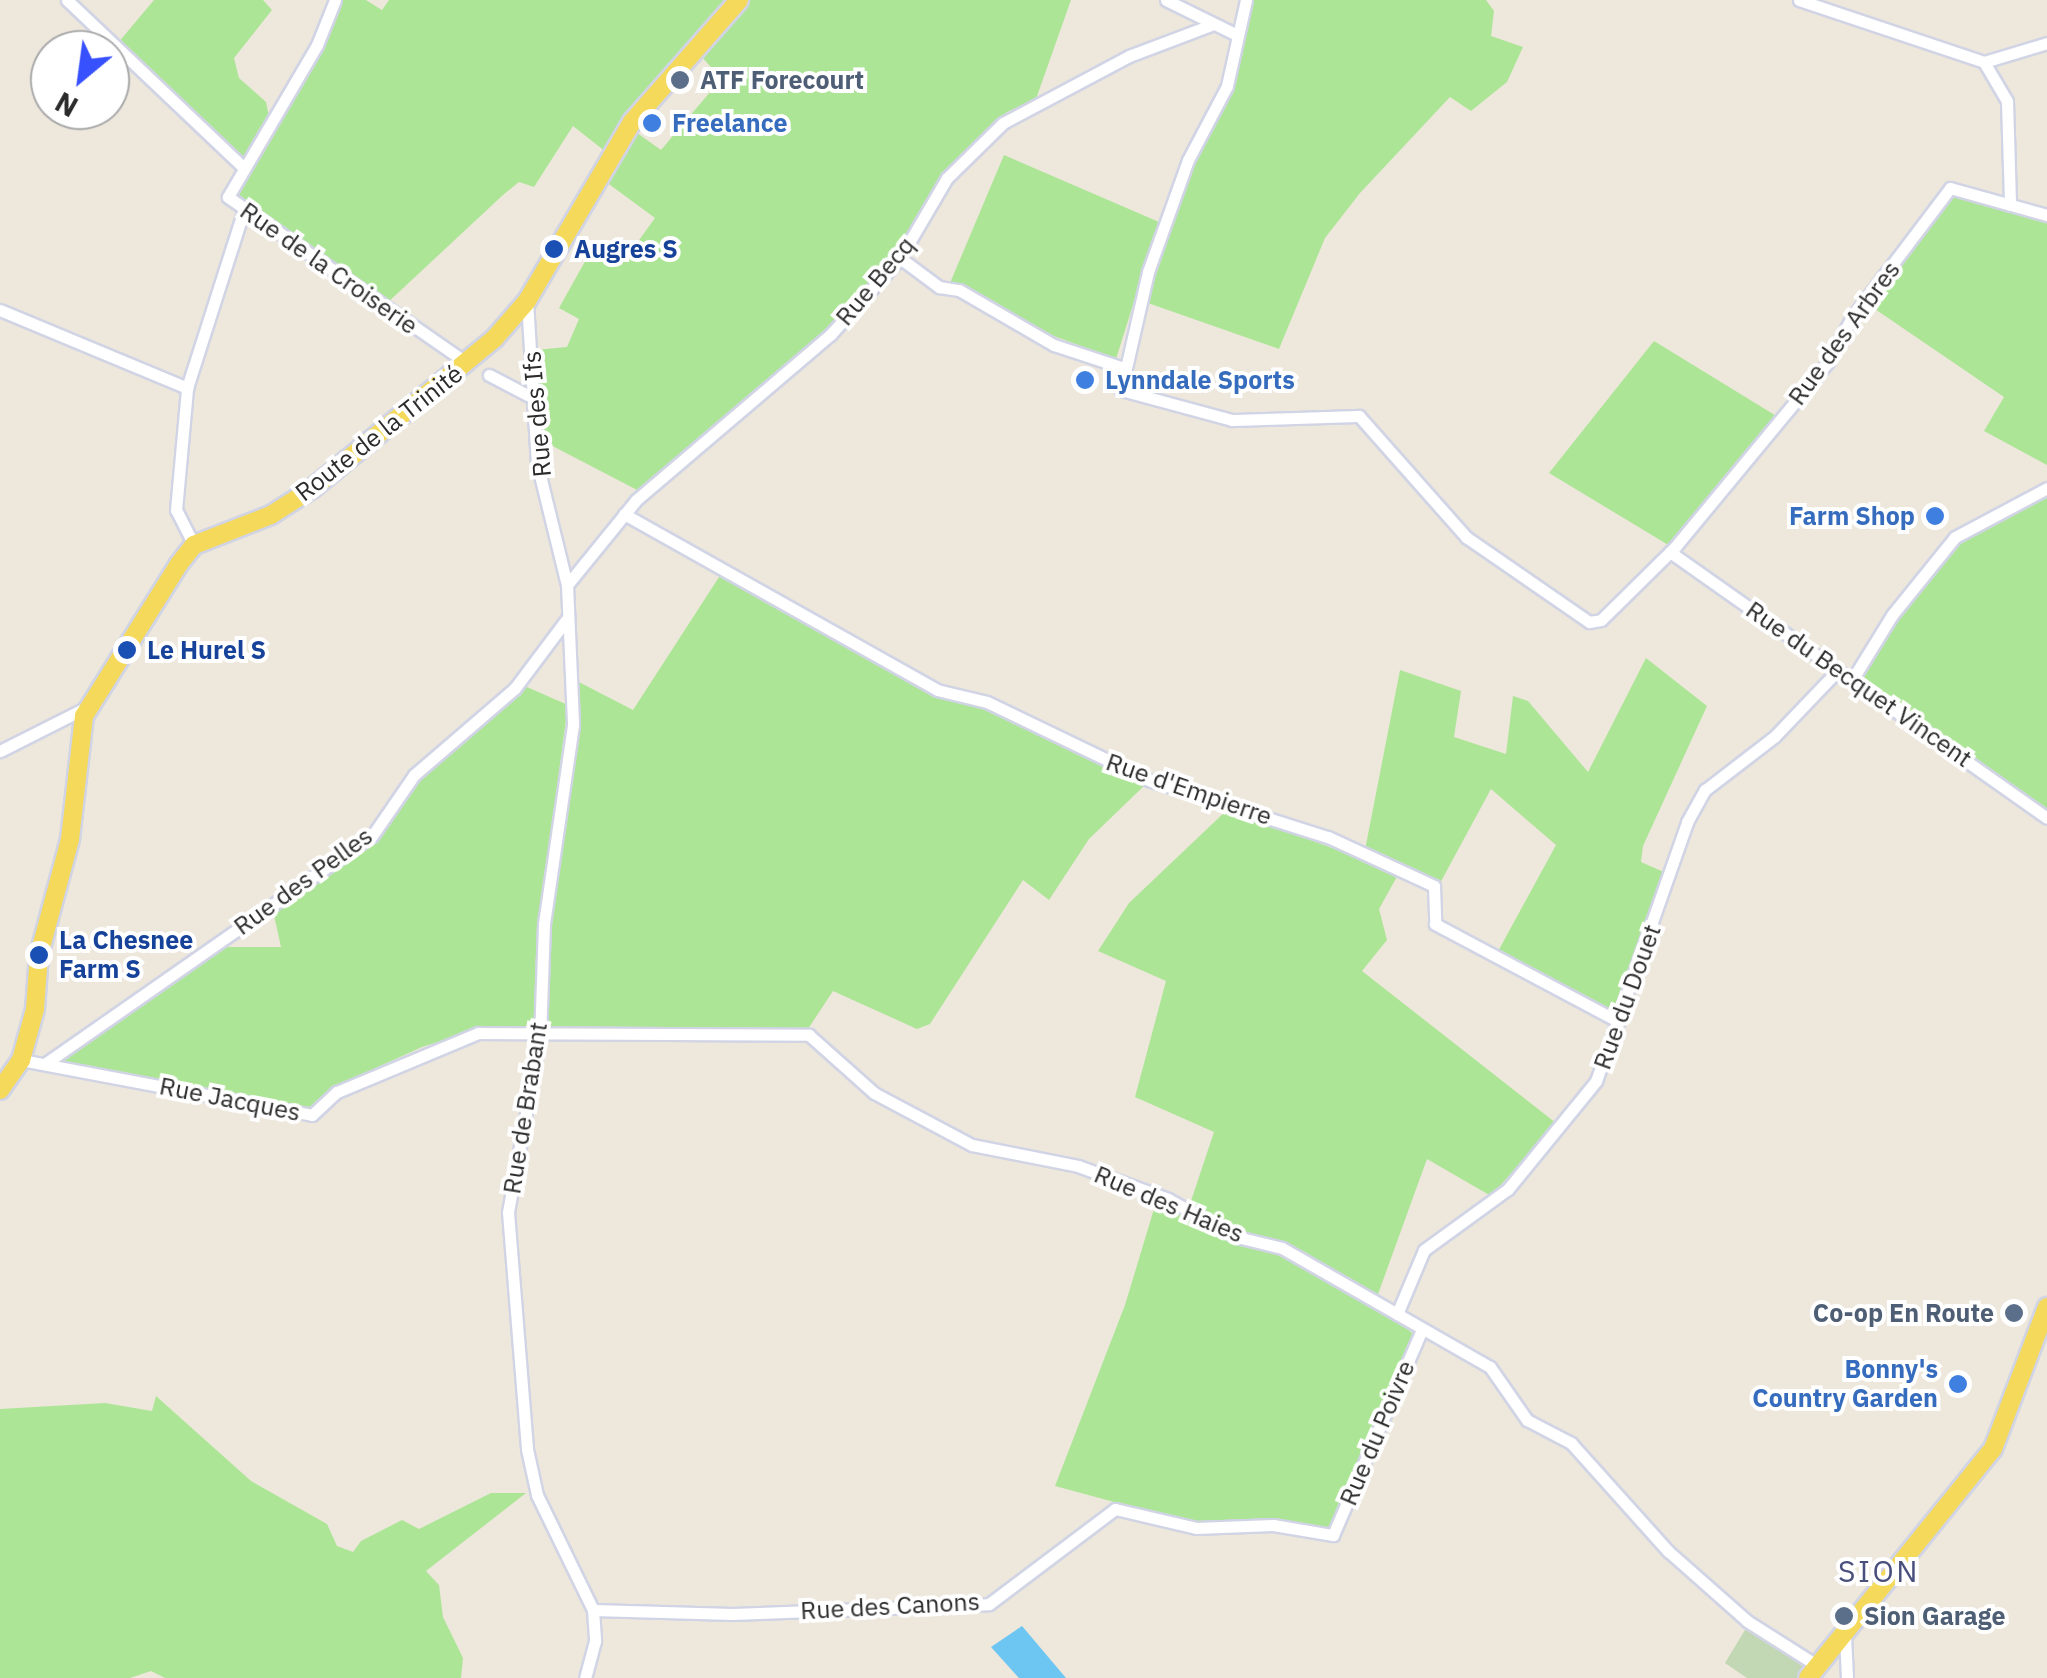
<!DOCTYPE html>
<meta charset="utf-8">
<style>
body{margin:0}
#map{position:relative;width:2047px;height:1678px;overflow:hidden;background:#ede7dc;font-family:"IBM Plex Sans",sans-serif}
div>[style]{position:absolute}
[style*='--x']{left:calc(var(--x)*1px);top:calc(var(--y)*1px);width:calc(var(--w)*1px);rotate:calc(var(--a)*1deg)}
.green>*{inset:0;background:#ade597}
.cemetery>*{inset:0;background:#c2d7b3}
.water>*{inset:0;background:#6dc6f1}
.roads{filter:drop-shadow(2px 0 #d1d4e4) drop-shadow(-2px 0 #d1d4e4) drop-shadow(0 2px #d1d4e4) drop-shadow(0 -2px #d1d4e4)}
.minor>*{height:11px;margin:-5.5px;padding:0 5.5px;transform-origin:5.5px;border-radius:5.5px;background:#fff}
.primary>*{height:18px;margin:-9px;padding:0 9px;transform-origin:9px;border-radius:9px;background:#f4d95a}
.dots>*{width:28px;height:28px;translate:-50% -50%;box-sizing:border-box;border:5px solid #fff;border-radius:50%}
span{translate:-50% -50%;white-space:nowrap;text-align:center;line-height:1.15;-webkit-text-stroke:8px #fff;paint-order:stroke}
.service-label{font-size:25px;color:#4e5e75;font-weight:700}
.left{translate:0 -50%;text-align:left}
.right{translate:-100% -50%;text-align:right}
.shop-label{font-size:25px;color:#366cbe;font-weight:700}
.transit-label{font-size:25px;color:#164399;font-weight:700}
.street-label{font-size:25px;color:#2b2b2b}
.quarter-label{font-size:30px;color:#4a507c;letter-spacing:2.5px}
.north{position:absolute;left:30px;top:30px;width:100px;height:100px;box-sizing:border-box;background:#fff;border:2px solid #aaa;border-radius:50%;rotate:209deg;font-size:28px;font-weight:700;line-height:40px;text-align:center;color:#2b2b2b}
.north::after{content:'';display:block;margin:auto;width:35px;height:45px;background:#3851fe;clip-path:polygon(50% 0,100% 100%,50% 72%,0 100%)}
</style>
<div id="map">
<div class="green">
<div style="clip-path:polygon(154px 0,263px 0,272px 10px,234px 58px,239px 78px,266px 102px,270px 121px,241px 162px,117px 44px)"></div>
<div style="clip-path:polygon(339px 0,366px 0,382px 10px,389px 0,731px 0,606px 152px,573px 126px,534px 187px,519px 182px,503px 195px,385px 305px,235px 198px,324px 46px)"></div>
<div style="clip-path:polygon(746px 0,1071px 0,1036px 99px,1007px 112px,944px 173px,894px 257px,814px 343px,639px 491px,541px 440px,535px 350px,567px 347px,579px 319px,559px 308px,593px 247px,621px 265px,655px 218px,602px 179px,633px 130px,661px 150px,721px 79px,696px 50px)"></div>
<div style="clip-path:polygon(1250px 0,1486px 0,1494px 11px,1491px 36px,1523px 47px,1507px 82px,1471px 111px,1450px 97px,1360px 193px,1325px 238px,1279px 349px,1145px 302px,1190px 160px,1231px 93px)"></div>
<div style="clip-path:polygon(1004px 155px,1159px 222px,1116px 359px,1043px 332px,950px 283px)"></div>
<div style="clip-path:polygon(1952px 194px,2047px 219px,2047px 465px,1984px 431px,2004px 397px,1869px 305px)"></div>
<div style="clip-path:polygon(1654px 341px,1778px 417px,1670px 546px,1549px 473px)"></div>
<div style="clip-path:polygon(2047px 493px,2047px 812px,1859px 680px,1887px 628px,1955px 544px)"></div>
<div style="clip-path:polygon(721px 574px,942px 698px,982px 705px,1146px 784px,1089px 839px,1049px 900px,1023px 880px,930px 1024px,917px 1029px,833px 991px,806px 1032px,545px 1030px,546px 942px,575px 680px,633px 710px)"></div>
<div style="clip-path:polygon(1646px 658px,1707px 706px,1643px 846px,1641px 862px,1666px 873px,1616px 1015px,1496px 955px,1556px 845px,1491px 789px,1439px 885px,1365px 850px,1400px 670px,1461px 691px,1454px 737px,1506px 754px,1513px 696px,1528px 701px,1588px 772px)"></div>
<div style="clip-path:polygon(520px 684px,568px 705px,539px 921px,535px 1030px,477px 1030px,422px 1047px,338px 1085px,309px 1111px,55px 1061px,220px 947px,281px 947px,272px 906px,371px 839px,414px 781px)"></div>
<div style="clip-path:polygon(1228px 809px,1399px 873px,1379px 909px,1387px 940px,1362px 971px,1556px 1123px,1491px 1196px,1427px 1159px,1377px 1297px,1273px 1240px,1238px 1233px,1190px 1204px,1214px 1132px,1135px 1097px,1166px 981px,1098px 951px,1129px 903px)"></div>
<div style="clip-path:polygon(1157px 1199px,1275px 1249px,1391px 1314px,1413px 1334px,1331px 1528px,1192px 1523px,1055px 1486px,1125px 1305px)"></div>
<div style="clip-path:polygon(156px 1396px,251px 1481px,327px 1524px,337px 1546px,353px 1552px,361px 1541px,402px 1520px,419px 1529px,491px 1493px,526px 1493px,426px 1571px,439px 1585px,443px 1617px,463px 1658px,461px 1678px,165px 1678px,151px 1671px,130px 1678px,0 1678px,0 1409px,105px 1403px,152px 1411px)"></div>
</div>
<div class="cemetery">
<div style="clip-path:polygon(1748px 1625px,1806px 1661px,1809px 1671px,1803px 1678px,1747px 1678px,1725px 1663px)"></div>
</div>
<div class="water">
<div style="clip-path:polygon(1022px 1626px,1066px 1678px,1019px 1678px,991px 1647px)"></div>
</div>
<div class="roads">
<div class="minor">
<div style="--x:67;--y:0;--w:240;--a:43.5"></div>
<div style="--x:335;--y:0;--w:48;--a:111.8"></div>
<div style="--x:317;--y:45;--w:176;--a:120.4"></div>
<div style="--x:228;--y:197;--w:292;--a:34.8"></div>
<div style="--x:1166;--y:0;--w:77;--a:26.2"></div>
<div style="--x:1246;--y:0;--w:88;--a:102.5"></div>
<div style="--x:1227;--y:86;--w:84;--a:117.8"></div>
<div style="--x:1188;--y:160;--w:119;--a:109.7"></div>
<div style="--x:1148;--y:272;--w:121;--a:102.9"></div>
<div style="--x:1121;--y:390;--w:115;--a:15.1"></div>
<div style="--x:1232;--y:420;--w:127;--a:-1.8"></div>
<div style="--x:1359;--y:416;--w:162;--a:48.5"></div>
<div style="--x:1466;--y:537;--w:150;--a:34.6"></div>
<div style="--x:1589;--y:622;--w:12;--a:-9"></div>
<div style="--x:1601;--y:620;--w:104;--a:-44.6"></div>
<div style="--x:1675;--y:547;--w:240;--a:-50.4"></div>
<div style="--x:1828;--y:362;--w:49;--a:-61.9"></div>
<div style="--x:1851;--y:319;--w:164;--a:-52.9"></div>
<div style="--x:1950;--y:188;--w:101;--a:15.6"></div>
<div style="--x:1799;--y:0;--w:195;--a:18.5"></div>
<div style="--x:1984;--y:62;--w:66;--a:-16.8"></div>
<div style="--x:1984;--y:62;--w:45;--a:59.5"></div>
<div style="--x:2007;--y:101;--w:104;--a:88.3"></div>
<div style="--x:900;--y:258;--w:49;--a:36.6"></div>
<div style="--x:939;--y:287;--w:20;--a:9"></div>
<div style="--x:959;--y:290;--w:110;--a:30.1"></div>
<div style="--x:1054;--y:345;--w:71;--a:18.2"></div>
<div style="--x:527;--y:301;--w:162;--a:86.5"></div>
<div style="--x:537;--y:463;--w:126;--a:76.2"></div>
<div style="--x:567;--y:585;--w:140;--a:87.5"></div>
<div style="--x:573;--y:725;--w:201;--a:98.3"></div>
<div style="--x:544;--y:924;--w:112;--a:92"></div>
<div style="--x:540;--y:1036;--w:179;--a:100.3"></div>
<div style="--x:508;--y:1212;--w:238;--a:85.4"></div>
<div style="--x:527;--y:1449;--w:47;--a:77.7"></div>
<div style="--x:537;--y:1495;--w:128;--a:64"></div>
<div style="--x:593;--y:1610;--w:31;--a:86"></div>
<div style="--x:595;--y:1641;--w:38;--a:105"></div>
<div style="--x:0;--y:310;--w:203;--a:22.6"></div>
<div style="--x:489;--y:375;--w:50;--a:27.6"></div>
<div style="--x:624;--y:514;--w:359;--a:29.3"></div>
<div style="--x:937;--y:690;--w:51;--a:13.5"></div>
<div style="--x:987;--y:702;--w:182;--a:25.7"></div>
<div style="--x:1151;--y:781;--w:186;--a:17.6"></div>
<div style="--x:1328;--y:837;--w:117;--a:24.8"></div>
<div style="--x:1434;--y:886;--w:38;--a:88"></div>
<div style="--x:1435;--y:924;--w:208;--a:28"></div>
<div style="--x:194;--y:545;--w:39;--a:-117"></div>
<div style="--x:176;--y:510;--w:122;--a:-84.8"></div>
<div style="--x:187;--y:388;--w:184;--a:-72.3"></div>
<div style="--x:1670;--y:552;--w:461;--a:35.2"></div>
<div style="--x:567;--y:585;--w:109;--a:-50.9"></div>
<div style="--x:636;--y:500;--w:255;--a:-40.4"></div>
<div style="--x:830;--y:335;--w:104;--a:-47.7"></div>
<div style="--x:900;--y:258;--w:93;--a:-59.6"></div>
<div style="--x:947;--y:178;--w:78;--a:-44.5"></div>
<div style="--x:1003;--y:123;--w:143;--a:-28"></div>
<div style="--x:1129;--y:56;--w:88;--a:-20.7"></div>
<div style="--x:1852;--y:680;--w:76;--a:-58.4"></div>
<div style="--x:1892;--y:615;--w:100;--a:-51.1"></div>
<div style="--x:1955;--y:537;--w:104;--a:-28"></div>
<div style="--x:0;--y:751;--w:97;--a:-26.8"></div>
<div style="--x:21;--y:1060;--w:296;--a:10.7"></div>
<div style="--x:312;--y:1115;--w:34;--a:-43"></div>
<div style="--x:337;--y:1092;--w:153;--a:-22.7"></div>
<div style="--x:478;--y:1033;--w:331;--a:0.3"></div>
<div style="--x:809;--y:1035;--w:87;--a:41.7"></div>
<div style="--x:874;--y:1093;--w:111;--a:28"></div>
<div style="--x:972;--y:1145;--w:108;--a:11.2"></div>
<div style="--x:1078;--y:1166;--w:96;--a:20.1"></div>
<div style="--x:1168;--y:1199;--w:79;--a:28.8"></div>
<div style="--x:1237;--y:1237;--w:46;--a:13.7"></div>
<div style="--x:1282;--y:1248;--w:240;--a:29.8"></div>
<div style="--x:1490;--y:1367;--w:65;--a:55.1"></div>
<div style="--x:1527;--y:1420;--w:50;--a:27.6"></div>
<div style="--x:1571;--y:1443;--w:145;--a:48.1"></div>
<div style="--x:1668;--y:1551;--w:106;--a:41.5"></div>
<div style="--x:1747;--y:1621;--w:84;--a:32.4"></div>
<div style="--x:46;--y:1063;--w:397;--a:-34.9"></div>
<div style="--x:372;--y:836;--w:74;--a:-55.5"></div>
<div style="--x:414;--y:775;--w:133;--a:-40.7"></div>
<div style="--x:515;--y:688;--w:85;--a:-53.1"></div>
<div style="--x:1397;--y:1314;--w:69;--a:-67.1"></div>
<div style="--x:1424;--y:1250;--w:104;--a:-36"></div>
<div style="--x:1508;--y:1189;--w:139;--a:-50.8"></div>
<div style="--x:1596;--y:1081;--w:275;--a:-70.6"></div>
<div style="--x:1687;--y:822;--w:37;--a:-61"></div>
<div style="--x:1705;--y:790;--w:88;--a:-37.6"></div>
<div style="--x:1775;--y:736;--w:91;--a:-46.3"></div>
<div style="--x:593;--y:1610;--w:140;--a:1.6"></div>
<div style="--x:733;--y:1614;--w:256;--a:-2.2"></div>
<div style="--x:989;--y:1604;--w:158;--a:-37"></div>
<div style="--x:1115;--y:1509;--w:83;--a:13.2"></div>
<div style="--x:1196;--y:1528;--w:77;--a:-2.2"></div>
<div style="--x:1273;--y:1525;--w:61;--a:9.5"></div>
<div style="--x:1333;--y:1535;--w:221;--a:-66.6"></div>
<div style="--x:1845;--y:1635;--w:43;--a:87.3"></div>
</div>
<div class="primary">
<div style="--x:0;--y:1090;--w:37;--a:-55"></div>
<div style="--x:21;--y:1060;--w:53;--a:-74.6"></div>
<div style="--x:35;--y:1009;--w:54;--a:-85.8"></div>
<div style="--x:39;--y:955;--w:120;--a:-75"></div>
<div style="--x:70;--y:839;--w:124;--a:-83.5"></div>
<div style="--x:84;--y:716;--w:179;--a:-58"></div>
<div style="--x:179;--y:564;--w:24;--a:-52"></div>
<div style="--x:194;--y:545;--w:83;--a:-21.3"></div>
<div style="--x:271;--y:515;--w:50;--a:-32.7"></div>
<div style="--x:313;--y:488;--w:234;--a:-39.5"></div>
<div style="--x:494;--y:339;--w:50;--a:-49"></div>
<div style="--x:527;--y:301;--w:208;--a:-59.6"></div>
<div style="--x:632;--y:122;--w:162;--a:-48.7"></div>
<div style="--x:1808;--y:1678;--w:294;--a:-51.1"></div>
<div style="--x:1993;--y:1449;--w:152;--a:-69.2"></div>
</div>
</div>
<div class="dots">
<div style="left:680px;top:80px;background:#5c6f8a"></div>
<div style="left:652px;top:123px;background:#3f7fe0"></div>
<div style="left:554px;top:249px;background:#1a4fb4"></div>
<div style="left:1085px;top:380px;background:#3f7fe0"></div>
<div style="left:1935px;top:516px;background:#3f7fe0"></div>
<div style="left:127px;top:650px;background:#1a4fb4"></div>
<div style="left:39px;top:955px;background:#1a4fb4"></div>
<div style="left:2014px;top:1313px;background:#5c6f8a"></div>
<div style="left:1958px;top:1384px;background:#3f7fe0"></div>
<div style="left:1844px;top:1616px;background:#5c6f8a"></div>
</div>
<div class="service-label">
<span class="left" style="left:700px;top:80px">ATF Forecourt</span>
<span class="right" style="left:1994px;top:1313px">Co-op En Route</span>
<span class="left" style="left:1864px;top:1616px">Sion Garage</span>
</div>
<div class="shop-label">
<span class="left" style="left:672px;top:123px">Freelance</span>
<span class="left" style="left:1105px;top:380px">Lynndale Sports</span>
<span class="right" style="left:1915px;top:516px">Farm Shop</span>
<span class="right" style="left:1938px;top:1384px">Bonny's<br>Country Garden</span>
</div>
<div class="transit-label">
<span class="left" style="left:574px;top:249px">Augres S</span>
<span class="left" style="left:147px;top:650px">Le Hurel S</span>
<span class="left" style="left:59px;top:955px">La Chesnee<br>Farm S</span>
</div>
<div class="street-label">
<span style="left:329px;top:268px;rotate:35deg">Rue de la Croiserie</span>
<span style="left:875px;top:281px;rotate:-50deg">Rue Becq</span>
<span style="left:1844px;top:333px;rotate:-54deg">Rue des Arbres</span>
<span style="left:537px;top:414px;rotate:-95deg">Rue des Ifs</span>
<span style="left:379px;top:433px;rotate:-38deg">Route de la Trinité</span>
<span style="left:1859px;top:684px;rotate:35deg">Rue du Becquet Vincent</span>
<span style="left:1189px;top:789px;rotate:19deg">Rue d'Empierre</span>
<span style="left:303px;top:881px;rotate:-36deg">Rue des Pelles</span>
<span style="left:1627px;top:997px;rotate:-70deg">Rue du Douet</span>
<span style="left:230px;top:1099px;rotate:11deg">Rue Jacques</span>
<span style="left:525px;top:1108px;rotate:-81deg">Rue de Brabant</span>
<span style="left:1169px;top:1204px;rotate:23deg">Rue des Haies</span>
<span style="left:1377px;top:1433px;rotate:-67deg">Rue du Poivre</span>
<span style="left:890px;top:1606px;rotate:-3deg">Rue des Canons</span>
</div>
<div class="quarter-label">
<span style="left:1879px;top:1571px">SION</span>
</div>
<div class="north">N</div>
</div>
